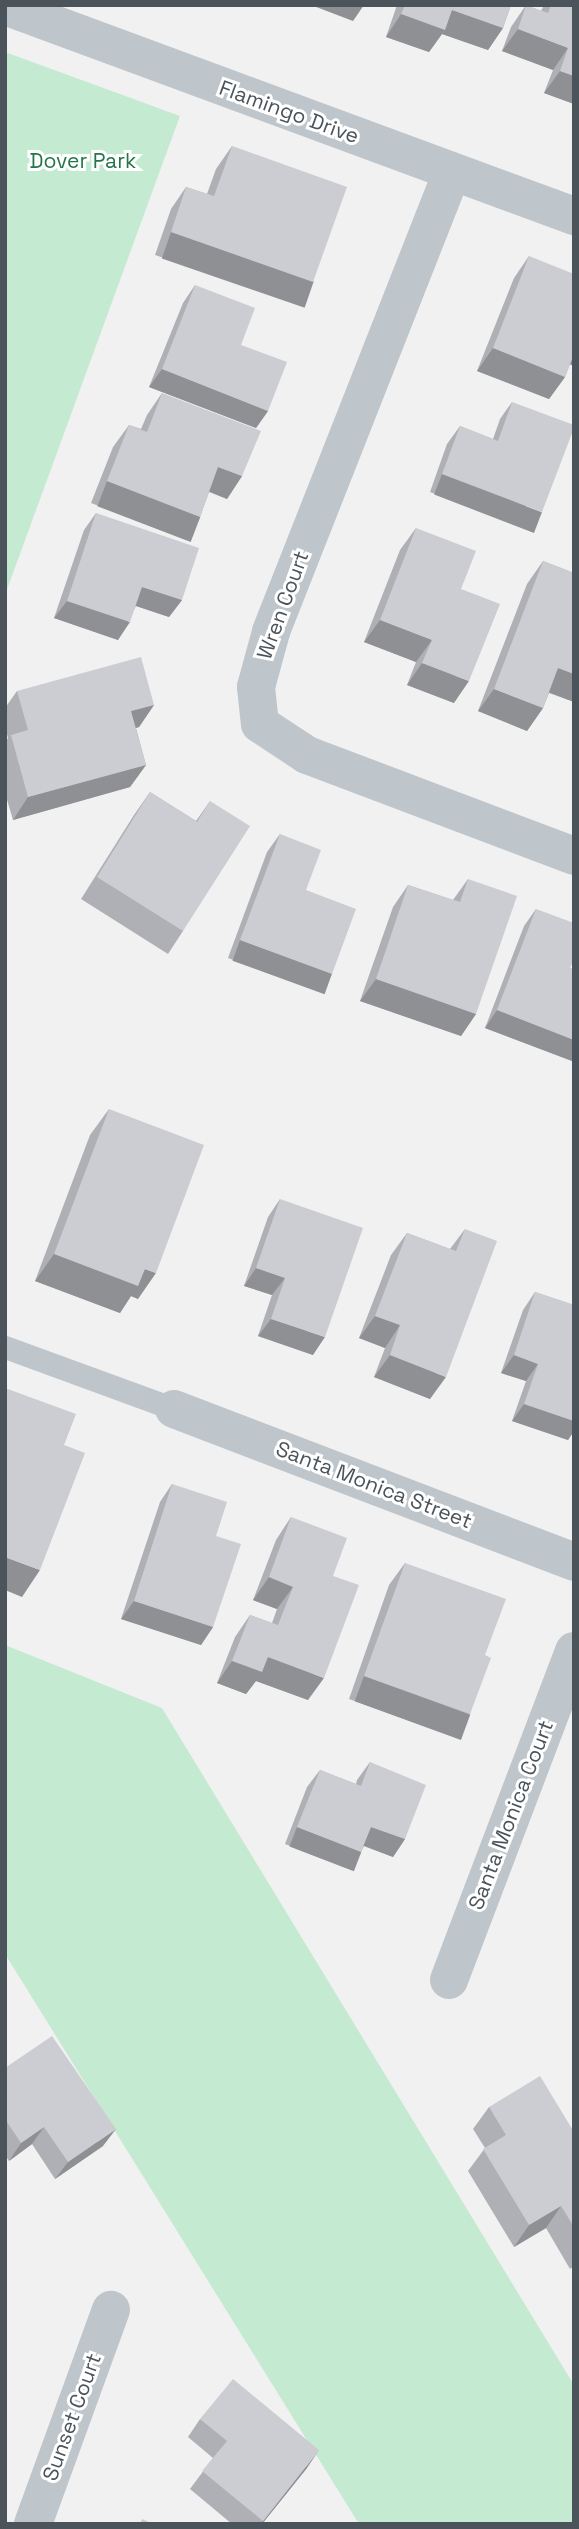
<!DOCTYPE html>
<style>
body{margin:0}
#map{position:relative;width:579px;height:2529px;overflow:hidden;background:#f2f1f1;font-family:"Space Grotesk",sans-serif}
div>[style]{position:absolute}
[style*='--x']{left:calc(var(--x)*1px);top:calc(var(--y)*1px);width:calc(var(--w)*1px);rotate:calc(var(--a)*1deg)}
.green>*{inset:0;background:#c5ead2}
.service>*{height:23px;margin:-11.5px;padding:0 11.5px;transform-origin:11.5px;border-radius:11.5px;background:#bec5cb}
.minor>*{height:38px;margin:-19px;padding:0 19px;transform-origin:19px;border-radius:19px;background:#bec5cb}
.wall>*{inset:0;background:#afb0b5}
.shaded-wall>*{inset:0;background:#8e9093;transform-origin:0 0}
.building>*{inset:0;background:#cbcdd2}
span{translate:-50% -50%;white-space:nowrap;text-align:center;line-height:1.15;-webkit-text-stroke:6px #fff;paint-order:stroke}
.street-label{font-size:21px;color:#4b545b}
.park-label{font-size:21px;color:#23754a}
.frame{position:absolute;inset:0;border:7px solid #4b545b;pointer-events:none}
</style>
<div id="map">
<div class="green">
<div style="clip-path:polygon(5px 52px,180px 116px,5px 595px)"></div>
<div style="clip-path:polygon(5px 1645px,162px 1708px,574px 2385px,574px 2524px,359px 2524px,5px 1954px)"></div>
</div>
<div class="service">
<div style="--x:5;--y:1347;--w:180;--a:20.1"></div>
</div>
<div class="minor">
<div style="--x:5;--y:6;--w:607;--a:20.26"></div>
<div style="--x:452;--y:172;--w:494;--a:111.5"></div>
<div style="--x:271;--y:632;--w:57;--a:105.3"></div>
<div style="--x:256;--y:687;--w:37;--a:84"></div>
<div style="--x:260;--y:724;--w:56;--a:33.4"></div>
<div style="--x:307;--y:755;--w:285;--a:20.7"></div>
<div style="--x:174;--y:1409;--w:428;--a:20.9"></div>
<div style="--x:449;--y:1980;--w:352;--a:-69.2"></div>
<div style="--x:33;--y:2524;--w:228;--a:-70"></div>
</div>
<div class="wall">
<div style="clip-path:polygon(397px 5px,511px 5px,503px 28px,488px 50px,442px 34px,429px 52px,386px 37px)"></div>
<div style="clip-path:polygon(526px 5px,541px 11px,544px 5px,574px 5px,574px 104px,544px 93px,553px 70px,502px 51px,511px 27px)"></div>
<div style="clip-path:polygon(232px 146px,313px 282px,298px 304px,155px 255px,171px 209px,186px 187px,207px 194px,216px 169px)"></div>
<div style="clip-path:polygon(529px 256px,570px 364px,565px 377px,549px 399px,477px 371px,514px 278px)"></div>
<div style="clip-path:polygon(195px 285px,241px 345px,268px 411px,256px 428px,149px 387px,183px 303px)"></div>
<div style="clip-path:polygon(162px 393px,242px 476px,227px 499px,209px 492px,200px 517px,184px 539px,91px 503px,113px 447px,129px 425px,141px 429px,147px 415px)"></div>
<div style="clip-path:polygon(512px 402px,529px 530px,430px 492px,447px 444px,460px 426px,493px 439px,500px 419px)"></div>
<div style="clip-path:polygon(96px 513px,182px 600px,169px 617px,136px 606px,118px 640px,54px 618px,84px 530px)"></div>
<div style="clip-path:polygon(416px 528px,461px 589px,454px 703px,407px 685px,416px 662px,364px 642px,400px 550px)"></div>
<div style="clip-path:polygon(543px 561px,574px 573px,574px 702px,549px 693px,543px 708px,527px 731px,478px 711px,527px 584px)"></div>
<div style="clip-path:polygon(17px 691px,154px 705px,139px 727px,136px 728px,146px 765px,130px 787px,13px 820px,5px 793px,5px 743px,8px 738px,5px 727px,5px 708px)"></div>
<div style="clip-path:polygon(150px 792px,196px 821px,210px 801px,183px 931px,168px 954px,81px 899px,134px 815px)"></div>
<div style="clip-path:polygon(280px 834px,306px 890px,332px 974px,320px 992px,228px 958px,267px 852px)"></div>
<div style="clip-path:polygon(468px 879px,476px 1014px,461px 1036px,360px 1001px,393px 907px,408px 885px,453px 900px)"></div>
<div style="clip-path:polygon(536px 909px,570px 968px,574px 970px,574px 1059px,572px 1061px,485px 1028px,524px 926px)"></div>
<div style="clip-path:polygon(109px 1109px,138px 1299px,131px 1296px,120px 1313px,35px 1281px,90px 1135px)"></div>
<div style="clip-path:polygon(280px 1199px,313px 1355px,258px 1336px,272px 1295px,244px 1286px,268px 1217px)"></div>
<div style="clip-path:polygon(465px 1229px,430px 1399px,374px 1377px,385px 1348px,359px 1338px,391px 1255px,407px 1233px,450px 1249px)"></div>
<div style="clip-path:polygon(535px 1292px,574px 1305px,574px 1431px,568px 1440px,512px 1421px,526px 1381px,501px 1373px,523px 1310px)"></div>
<div style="clip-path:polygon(172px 1484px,216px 1536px,213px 1627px,201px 1645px,121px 1619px,160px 1502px)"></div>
<div style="clip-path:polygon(291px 1517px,333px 1576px,308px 1700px,256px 1681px,246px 1694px,217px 1683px,235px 1637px,250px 1615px,272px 1623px,277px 1609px,253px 1600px,276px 1540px)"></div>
<div style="clip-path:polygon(405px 1563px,485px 1655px,470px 1714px,455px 1737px,349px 1699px,389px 1585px)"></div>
<div style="clip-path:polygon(370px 1762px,405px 1839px,393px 1857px,364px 1846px,361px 1852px,349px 1869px,285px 1844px,307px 1787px,320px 1770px,356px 1784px,357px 1780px)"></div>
<div style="clip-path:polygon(5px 2068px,103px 2146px,55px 2179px,32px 2144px,9px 2161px,5px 2155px)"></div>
<div style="clip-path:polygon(489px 2107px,574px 2132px,574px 2266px,570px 2269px,546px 2228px,514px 2247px,468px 2171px,485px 2148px,473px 2129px)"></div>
<div style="clip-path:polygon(200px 2419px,307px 2468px,262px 2524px,232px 2524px,190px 2489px,213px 2458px,188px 2437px)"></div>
</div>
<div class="shaded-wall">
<div style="clip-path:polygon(311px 5px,364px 5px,353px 21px)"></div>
<div style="clip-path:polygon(452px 10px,503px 28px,488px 50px,442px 34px,429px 52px,386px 37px,401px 14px)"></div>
<div style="clip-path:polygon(518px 29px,568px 48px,553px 70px,502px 51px)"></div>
<div style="clip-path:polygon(560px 71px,574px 76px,574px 104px,544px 93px)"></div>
<div style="left:171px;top:232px;width:151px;height:28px;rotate:19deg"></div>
<div style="clip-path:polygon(493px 348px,565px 377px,549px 399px,477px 371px)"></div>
<div style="clip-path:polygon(574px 348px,574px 366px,564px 362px)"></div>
<div style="clip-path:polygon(162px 369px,268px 411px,256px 428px,149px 387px)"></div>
<div style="clip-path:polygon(218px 467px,242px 476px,227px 499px,203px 489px)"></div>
<div style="left:442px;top:474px;width:107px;height:22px;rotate:21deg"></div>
<div style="left:107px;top:481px;width:100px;height:27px;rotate:21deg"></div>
<div style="clip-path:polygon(142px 587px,182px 600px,169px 617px,130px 604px)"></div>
<div style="clip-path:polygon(67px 601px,130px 622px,118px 640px,54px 618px)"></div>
<div style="clip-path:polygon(380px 620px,432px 640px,416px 662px,364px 642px)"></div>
<div style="clip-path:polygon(422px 663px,469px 681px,454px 703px,407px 685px)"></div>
<div style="clip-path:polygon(558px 668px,574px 674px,574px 702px,543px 690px)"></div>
<div style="clip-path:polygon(494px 689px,543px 708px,527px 731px,478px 711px)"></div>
<div style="clip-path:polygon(154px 705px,139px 727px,116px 734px,131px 711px)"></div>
<div style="clip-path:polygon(146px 765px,130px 787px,13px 820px,28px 797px)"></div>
<div style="left:240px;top:940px;width:98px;height:22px;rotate:20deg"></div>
<div style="clip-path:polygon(376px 979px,476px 1014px,461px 1036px,360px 1001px)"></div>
<div style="clip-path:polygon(497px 1010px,574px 1040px,574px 1059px,572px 1061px,485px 1028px)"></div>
<div style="clip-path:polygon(54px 1254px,145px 1269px,156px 1273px,138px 1299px,131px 1296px,120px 1313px,35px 1281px)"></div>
<div style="clip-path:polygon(256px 1268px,285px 1278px,272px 1295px,244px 1286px)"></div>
<div style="clip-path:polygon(375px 1316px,400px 1325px,385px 1348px,359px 1338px)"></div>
<div style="clip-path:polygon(271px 1319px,325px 1337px,313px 1355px,258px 1336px)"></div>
<div style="clip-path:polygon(390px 1355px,446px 1377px,430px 1399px,374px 1377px)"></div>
<div style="clip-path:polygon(514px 1355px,538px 1364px,526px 1381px,501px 1373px)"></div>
<div style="clip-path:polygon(524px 1404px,574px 1421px,574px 1431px,568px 1440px,512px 1421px)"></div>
<div style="clip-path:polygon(5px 1557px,40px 1570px,22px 1597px,5px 1590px)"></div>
<div style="clip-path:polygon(269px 1577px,293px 1587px,277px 1609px,253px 1600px)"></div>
<div style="clip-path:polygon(134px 1601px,213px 1627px,201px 1645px,121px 1619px)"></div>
<div style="clip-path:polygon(268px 1657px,324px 1678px,308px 1700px,256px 1681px,246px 1694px,217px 1683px,232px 1661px)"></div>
<div style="left:364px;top:1676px;width:113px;height:27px;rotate:20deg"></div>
<div style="left:297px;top:1827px;width:69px;height:21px;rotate:21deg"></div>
<div style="clip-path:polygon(371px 1827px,405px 1839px,393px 1857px,359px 1844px)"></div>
<div style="clip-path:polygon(44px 2127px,32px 2144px,9px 2161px,21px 2143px)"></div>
<div style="clip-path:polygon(116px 2129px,103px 2146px,55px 2179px,68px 2162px)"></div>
<div style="clip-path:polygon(561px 2206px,546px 2228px,514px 2247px,529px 2225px)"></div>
<div style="clip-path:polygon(319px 2450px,307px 2468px,262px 2524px,261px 2524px)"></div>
</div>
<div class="building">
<div style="clip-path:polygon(405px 5px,511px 5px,503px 28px,452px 10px,445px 30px,401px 14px)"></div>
<div style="clip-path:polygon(526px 5px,548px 13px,551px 5px,574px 5px,574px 76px,560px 71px,568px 48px,518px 29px)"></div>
<div style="clip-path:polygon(232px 146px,347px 187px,313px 282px,171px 232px,186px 187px,214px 196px)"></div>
<div style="clip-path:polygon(529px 256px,574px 274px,574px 354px,565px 377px,493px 348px)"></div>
<div style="clip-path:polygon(195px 285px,255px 308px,241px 345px,287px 362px,268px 411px,162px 369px)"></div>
<div style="clip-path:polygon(162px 393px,261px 431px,242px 476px,218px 467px,200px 517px,107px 481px,129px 425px,147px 432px)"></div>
<div style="clip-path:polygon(512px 402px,574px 425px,574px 428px,542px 512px,442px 474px,460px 426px,498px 441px)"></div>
<div style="clip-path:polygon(96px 513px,199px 548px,182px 600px,142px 587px,130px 622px,67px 601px)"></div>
<div style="clip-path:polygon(416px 528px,476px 551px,461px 589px,500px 604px,469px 681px,422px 663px,432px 640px,380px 620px)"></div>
<div style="clip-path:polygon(543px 561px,574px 573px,574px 674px,558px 668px,543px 708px,494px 689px)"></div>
<div style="clip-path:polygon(141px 657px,154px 705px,131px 711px,146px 765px,28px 797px,11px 735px,28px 730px,17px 691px)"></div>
<div style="clip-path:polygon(150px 792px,197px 822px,210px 801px,250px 826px,183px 931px,97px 877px)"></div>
<div style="clip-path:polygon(280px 834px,321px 850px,306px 890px,356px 909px,332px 974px,240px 940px)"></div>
<div style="clip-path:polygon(468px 879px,517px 896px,476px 1014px,376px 979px,408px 885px,460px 902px)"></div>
<div style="clip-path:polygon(536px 909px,574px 923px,574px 960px,570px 968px,574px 970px,574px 1040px,497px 1010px)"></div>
<div style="clip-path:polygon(109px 1109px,204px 1145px,156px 1273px,145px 1269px,138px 1286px,54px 1254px)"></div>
<div style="clip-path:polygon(280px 1199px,363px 1228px,325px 1337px,271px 1319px,285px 1278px,256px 1268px)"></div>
<div style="clip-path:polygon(465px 1229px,497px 1241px,446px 1377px,390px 1355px,400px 1325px,375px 1316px,407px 1233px,456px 1251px)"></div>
<div style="clip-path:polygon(535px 1292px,574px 1305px,574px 1421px,524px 1404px,538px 1364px,514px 1355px)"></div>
<div style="clip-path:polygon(5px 1388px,76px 1414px,64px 1445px,85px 1453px,40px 1570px,5px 1557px)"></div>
<div style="clip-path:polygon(172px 1484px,227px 1502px,216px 1536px,241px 1544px,213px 1627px,134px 1601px)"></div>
<div style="clip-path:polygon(291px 1517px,347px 1538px,333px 1576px,359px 1585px,324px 1678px,268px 1657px,262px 1672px,232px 1661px,250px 1615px,278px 1625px,293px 1587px,269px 1577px)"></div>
<div style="clip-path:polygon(405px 1563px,506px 1599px,485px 1655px,491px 1658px,470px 1714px,364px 1676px)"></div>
<div style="clip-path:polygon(370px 1762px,426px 1785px,405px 1839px,371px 1827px,361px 1852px,297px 1827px,320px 1770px,361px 1786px)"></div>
<div style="clip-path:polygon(52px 2036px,116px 2129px,68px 2162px,44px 2127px,21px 2143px,5px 2119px,5px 2068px)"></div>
<div style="clip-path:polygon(540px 2076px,574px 2132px,574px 2227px,561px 2206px,529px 2225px,483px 2149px,506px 2135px,489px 2107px)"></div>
<div style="clip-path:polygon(233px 2379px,319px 2450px,263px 2521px,202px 2471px,227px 2441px,200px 2419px)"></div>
<div style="clip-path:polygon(142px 2519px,154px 2524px,140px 2524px)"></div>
</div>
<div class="street-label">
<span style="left:289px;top:112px;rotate:20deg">Flamingo Drive</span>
<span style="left:283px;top:605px;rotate:-70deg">Wren Court</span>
<span style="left:374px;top:1485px;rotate:21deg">Santa Monica Street</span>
<span style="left:511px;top:1815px;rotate:-69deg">Santa Monica Court</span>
<span style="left:72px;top:2417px;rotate:-70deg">Sunset Court</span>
</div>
<div class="park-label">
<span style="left:83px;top:161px">Dover Park</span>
</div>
<div class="frame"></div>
</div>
